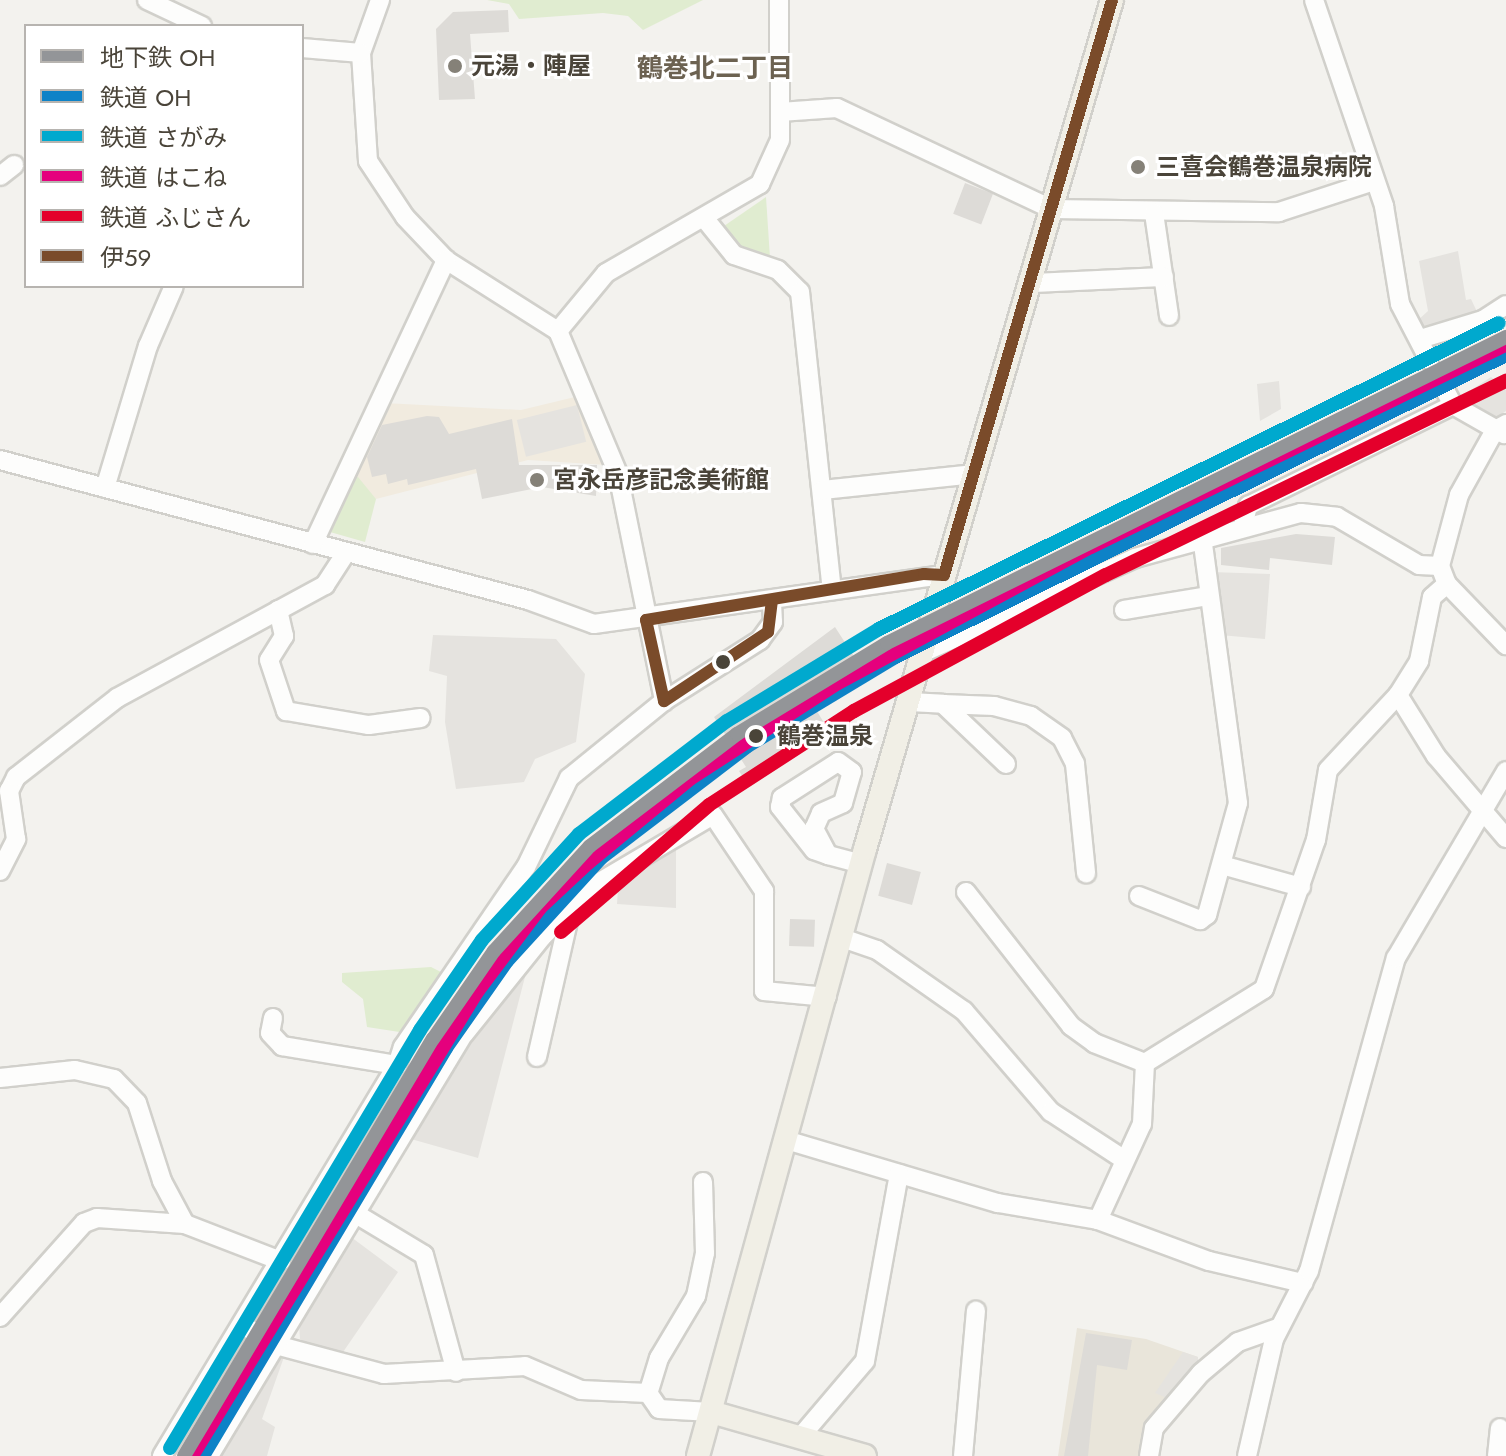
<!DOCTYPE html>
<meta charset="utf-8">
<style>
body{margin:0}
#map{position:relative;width:1506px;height:1456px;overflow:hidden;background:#f3f2ee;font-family:Jost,"Noto Sans JP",sans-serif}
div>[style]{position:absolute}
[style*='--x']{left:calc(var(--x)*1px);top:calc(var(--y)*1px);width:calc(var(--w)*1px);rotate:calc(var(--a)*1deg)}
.commercial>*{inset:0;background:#f1ebdf}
.education>*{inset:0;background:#e9e5da}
.green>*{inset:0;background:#e0ecd0}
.parking>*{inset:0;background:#e5e3df;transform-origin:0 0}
.building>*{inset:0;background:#dddbd7;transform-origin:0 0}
.minor-tunnel>*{height:18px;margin-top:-9px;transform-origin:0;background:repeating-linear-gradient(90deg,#d1cfca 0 18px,transparent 0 27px)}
.roads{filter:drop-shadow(2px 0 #d1d0cb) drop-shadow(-2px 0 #d1d0cb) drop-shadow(0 2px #d1d0cb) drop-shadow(0 -2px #d1d0cb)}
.minor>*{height:18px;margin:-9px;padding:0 9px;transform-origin:9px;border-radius:9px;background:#fdfdfc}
.major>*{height:22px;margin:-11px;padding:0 11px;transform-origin:11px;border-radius:11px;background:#f1efe6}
.bus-1>*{height:12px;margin:-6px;padding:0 6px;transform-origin:6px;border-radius:6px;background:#7a4b2a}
.rail-1>*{height:14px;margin:-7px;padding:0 7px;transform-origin:7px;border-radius:7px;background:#0d82c7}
.rail-2>*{height:14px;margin:-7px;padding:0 7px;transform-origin:7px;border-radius:7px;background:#00a9ce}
.rail-3>*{height:14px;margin:-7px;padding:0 7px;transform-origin:7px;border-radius:7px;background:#e5007d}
.rail-4>*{height:14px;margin:-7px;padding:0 7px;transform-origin:7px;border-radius:7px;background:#e4002b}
.metro-1>*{height:14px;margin:-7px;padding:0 7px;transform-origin:7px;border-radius:7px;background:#939598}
.dots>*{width:22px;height:22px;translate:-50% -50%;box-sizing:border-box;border:4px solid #fff;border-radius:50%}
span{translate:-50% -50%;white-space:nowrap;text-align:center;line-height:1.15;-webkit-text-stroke:6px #fff;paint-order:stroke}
.poi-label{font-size:24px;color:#4a4439;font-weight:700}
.left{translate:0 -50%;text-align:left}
.stop-label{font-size:24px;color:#4a4439;font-weight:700}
.neighbourhood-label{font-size:26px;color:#6c6251;font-weight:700}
.legend{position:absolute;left:24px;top:24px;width:280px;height:264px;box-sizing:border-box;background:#fff;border:2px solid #b7b4b0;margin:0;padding:10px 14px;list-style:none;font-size:24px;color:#4a4439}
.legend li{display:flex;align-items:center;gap:16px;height:40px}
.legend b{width:40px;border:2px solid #b7b4b0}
</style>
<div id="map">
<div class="commercial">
<div style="clip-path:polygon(579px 396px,607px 465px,528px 460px,376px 499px,349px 476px,384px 403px,521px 410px)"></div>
</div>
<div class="education">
<div style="clip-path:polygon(1077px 1328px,1146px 1339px,1198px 1357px,1198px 1369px,1144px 1456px,1058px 1456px)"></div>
</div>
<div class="green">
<div style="clip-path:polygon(487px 0,703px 0,643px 30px,628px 16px,603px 13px,519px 19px,509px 4px)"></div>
<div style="clip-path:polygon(766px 197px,770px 258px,745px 253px,724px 226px)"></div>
<div style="clip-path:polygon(349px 476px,358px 477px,376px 499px,365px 542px,330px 532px,327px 525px)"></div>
<div style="clip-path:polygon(431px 967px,443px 973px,406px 1033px,367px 1027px,363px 999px,342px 982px,342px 973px)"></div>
</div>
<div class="parking">
<div style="clip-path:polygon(1458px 251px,1466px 300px,1471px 299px,1478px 314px,1429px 332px,1417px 321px,1428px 311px,1419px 261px)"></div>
<div style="clip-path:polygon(1491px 377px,1506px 390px,1506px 411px,1491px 421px,1459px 398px)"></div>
<div style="clip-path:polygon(1279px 381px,1281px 409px,1260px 421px,1257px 384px)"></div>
<div style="left:577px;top:405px;width:38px;height:62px;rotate:76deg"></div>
<div style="clip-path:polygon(1211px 572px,1270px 574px,1265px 639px,1220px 635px)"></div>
<div style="clip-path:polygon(433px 635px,556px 639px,585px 674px,576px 742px,535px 759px,524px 782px,456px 789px,445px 722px,447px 676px,429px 671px)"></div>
<div style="clip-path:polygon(676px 850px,676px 908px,617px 904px,619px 874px)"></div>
<div style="clip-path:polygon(526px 973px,478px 1158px,411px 1139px,469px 1041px)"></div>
<div style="clip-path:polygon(351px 1237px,398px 1272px,341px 1355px,324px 1354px,300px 1339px,299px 1322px)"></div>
<div style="clip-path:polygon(1183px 1352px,1198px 1357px,1198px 1369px,1172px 1400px,1155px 1393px)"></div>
<div style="clip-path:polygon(276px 1356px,284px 1357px,262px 1419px,275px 1427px,267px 1456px,217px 1456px)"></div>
</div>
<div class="building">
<div style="clip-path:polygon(508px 10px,509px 32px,470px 34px,475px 99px,439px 100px,436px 29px,453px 12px)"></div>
<div style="left:965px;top:183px;width:30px;height:33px;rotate:21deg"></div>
<div style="clip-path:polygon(427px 416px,439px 417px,449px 434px,512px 419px,519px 465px,597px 465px,596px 496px,542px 487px,482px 499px,476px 469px,408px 485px,407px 479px,388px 484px,386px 474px,372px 477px,367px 457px,382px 425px)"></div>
<div style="clip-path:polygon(1296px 534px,1335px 537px,1332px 565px,1270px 558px,1269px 570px,1221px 565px,1221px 548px)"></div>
<div style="clip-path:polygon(835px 627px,855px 658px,804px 690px,826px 726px,747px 783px,739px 771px,746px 767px,714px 717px)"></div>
<div style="left:887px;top:863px;width:35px;height:34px;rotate:15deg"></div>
<div style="left:790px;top:919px;width:25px;height:27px;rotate:2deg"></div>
<div style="clip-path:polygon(1086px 1333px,1132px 1340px,1127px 1370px,1097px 1365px,1088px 1456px,1064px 1456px)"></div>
</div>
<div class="minor-tunnel">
<div style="--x:1429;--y:360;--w:36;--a:62"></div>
</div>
<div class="roads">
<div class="minor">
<div style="--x:147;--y:0;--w:61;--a:25.3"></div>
<div style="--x:380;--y:0;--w:56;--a:109.7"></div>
<div style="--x:361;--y:53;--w:108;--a:86.3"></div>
<div style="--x:368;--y:161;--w:67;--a:56.5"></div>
<div style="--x:405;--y:217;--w:59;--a:46.4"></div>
<div style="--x:446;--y:260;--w:133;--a:32.4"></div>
<div style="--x:558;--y:331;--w:155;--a:67.2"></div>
<div style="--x:618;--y:474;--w:232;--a:78.5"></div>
<div style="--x:1314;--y:0;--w:218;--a:71.2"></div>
<div style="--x:1384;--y:206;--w:99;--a:80.7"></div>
<div style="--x:1400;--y:304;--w:63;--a:62.6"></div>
<div style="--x:302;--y:48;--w:59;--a:4.8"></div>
<div style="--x:780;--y:112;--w:57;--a:-4"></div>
<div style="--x:837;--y:108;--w:238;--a:25.2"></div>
<div style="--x:1052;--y:209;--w:227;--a:0.8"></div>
<div style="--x:1279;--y:212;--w:100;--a:-18.1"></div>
<div style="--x:0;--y:176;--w:18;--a:-38"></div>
<div style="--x:1154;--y:213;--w:104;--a:81.7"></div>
<div style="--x:705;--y:219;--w:46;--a:51.1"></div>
<div style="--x:734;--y:255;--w:46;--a:18.8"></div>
<div style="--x:778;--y:270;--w:31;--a:45"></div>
<div style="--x:800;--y:292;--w:300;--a:83.9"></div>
<div style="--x:1032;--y:283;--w:132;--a:-2.6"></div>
<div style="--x:558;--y:331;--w:75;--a:-50.4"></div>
<div style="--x:606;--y:273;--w:178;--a:-30"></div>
<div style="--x:760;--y:184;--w:48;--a:-65.6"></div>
<div style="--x:780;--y:140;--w:140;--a:-90.4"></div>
<div style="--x:1420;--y:339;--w:66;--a:-16.8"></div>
<div style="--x:1483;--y:320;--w:27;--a:-33"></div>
<div style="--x:1446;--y:392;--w:15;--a:62"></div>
<div style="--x:1453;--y:405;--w:59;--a:29.6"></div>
<div style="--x:1506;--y:424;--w:13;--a:151"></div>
<div style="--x:1495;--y:430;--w:74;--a:119"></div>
<div style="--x:1459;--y:495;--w:73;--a:105"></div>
<div style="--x:1440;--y:566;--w:19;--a:69"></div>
<div style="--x:1447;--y:584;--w:85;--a:46"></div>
<div style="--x:0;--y:460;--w:546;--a:14.85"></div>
<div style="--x:528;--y:600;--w:70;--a:20"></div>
<div style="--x:594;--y:624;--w:353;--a:-8"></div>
<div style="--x:105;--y:488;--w:148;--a:-73.2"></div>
<div style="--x:148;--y:346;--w:65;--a:-66.6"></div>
<div style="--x:822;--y:490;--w:154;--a:-6"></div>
<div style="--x:1243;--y:526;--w:21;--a:-76"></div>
<div style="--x:1248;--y:506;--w:229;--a:-26.2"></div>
<div style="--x:313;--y:544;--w:314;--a:-64.9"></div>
<div style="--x:278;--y:610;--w:27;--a:77"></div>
<div style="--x:284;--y:636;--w:28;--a:122"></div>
<div style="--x:269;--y:660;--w:54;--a:71.6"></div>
<div style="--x:286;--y:711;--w:84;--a:9.6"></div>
<div style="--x:369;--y:725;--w:52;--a:-7.7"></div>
<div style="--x:1124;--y:610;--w:86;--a:-9.4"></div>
<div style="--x:924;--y:652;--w:231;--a:-24"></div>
<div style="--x:1135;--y:558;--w:172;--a:-15.2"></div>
<div style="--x:1301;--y:513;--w:36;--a:6"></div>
<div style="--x:1337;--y:517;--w:95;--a:30.3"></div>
<div style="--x:1419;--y:565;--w:21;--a:3"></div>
<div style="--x:1398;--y:695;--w:72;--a:58.1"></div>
<div style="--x:1436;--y:756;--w:108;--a:49.5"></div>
<div style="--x:910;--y:702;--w:33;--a:3"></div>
<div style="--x:943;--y:704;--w:87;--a:43.6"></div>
<div style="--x:943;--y:704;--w:51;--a:2.2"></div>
<div style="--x:994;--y:706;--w:38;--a:15"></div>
<div style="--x:1031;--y:716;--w:38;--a:35"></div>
<div style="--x:1062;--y:738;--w:29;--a:63"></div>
<div style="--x:1075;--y:764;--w:110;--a:84.2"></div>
<div style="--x:828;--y:855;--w:30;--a:-118"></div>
<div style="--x:814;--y:829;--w:17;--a:-66"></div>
<div style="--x:821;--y:813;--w:24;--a:-24"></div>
<div style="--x:843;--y:803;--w:32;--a:-74"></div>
<div style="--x:852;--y:772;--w:17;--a:-144"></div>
<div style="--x:838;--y:762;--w:67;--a:147.3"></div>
<div style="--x:782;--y:798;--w:9;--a:103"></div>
<div style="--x:780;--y:807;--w:55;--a:51.7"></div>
<div style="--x:814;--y:850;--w:15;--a:20"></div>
<div style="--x:828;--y:855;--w:34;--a:15"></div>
<div style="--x:1222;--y:865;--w:82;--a:15.6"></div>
<div style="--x:0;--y:871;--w:36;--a:-63"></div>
<div style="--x:16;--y:839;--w:49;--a:-98.3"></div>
<div style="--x:9;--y:791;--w:16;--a:-63"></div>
<div style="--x:16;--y:777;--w:128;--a:-38"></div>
<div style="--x:117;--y:698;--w:237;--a:-28.5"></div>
<div style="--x:325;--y:585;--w:38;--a:-57"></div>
<div style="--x:966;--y:892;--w:170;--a:51.9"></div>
<div style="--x:1071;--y:1026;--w:29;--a:36"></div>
<div style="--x:1094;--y:1043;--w:55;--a:21.4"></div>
<div style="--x:1139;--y:896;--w:66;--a:21.5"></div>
<div style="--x:1200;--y:920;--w:9;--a:-36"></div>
<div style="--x:1207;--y:915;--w:116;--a:-74.5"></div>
<div style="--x:1238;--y:803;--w:269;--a:-97.7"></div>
<div style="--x:842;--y:938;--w:37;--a:19"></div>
<div style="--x:877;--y:950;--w:106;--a:35"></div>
<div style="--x:964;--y:1011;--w:133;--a:49.3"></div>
<div style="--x:1051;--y:1112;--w:86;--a:33.1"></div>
<div style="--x:273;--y:1018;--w:15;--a:101"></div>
<div style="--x:270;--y:1033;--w:18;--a:47"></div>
<div style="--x:282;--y:1046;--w:117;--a:9.4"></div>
<div style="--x:537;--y:1057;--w:153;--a:-77.1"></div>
<div style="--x:1145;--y:1063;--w:140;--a:-31.9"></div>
<div style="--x:1264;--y:989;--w:158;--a:-70.8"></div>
<div style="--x:1316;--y:840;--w:71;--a:-80.3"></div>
<div style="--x:1328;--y:770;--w:103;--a:-47"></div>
<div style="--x:1398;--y:695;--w:40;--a:-58"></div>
<div style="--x:1419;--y:661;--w:65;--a:-78.5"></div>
<div style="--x:1432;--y:597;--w:20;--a:-41"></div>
<div style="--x:0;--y:1078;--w:75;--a:-6.1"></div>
<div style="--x:75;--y:1070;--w:40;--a:13"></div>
<div style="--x:114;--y:1079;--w:33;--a:46"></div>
<div style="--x:137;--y:1103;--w:82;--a:72.2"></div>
<div style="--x:162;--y:1181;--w:49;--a:61.9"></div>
<div style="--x:786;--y:1140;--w:221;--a:16.6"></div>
<div style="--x:998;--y:1203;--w:101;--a:9.6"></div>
<div style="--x:1098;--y:1220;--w:118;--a:20.3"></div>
<div style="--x:1209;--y:1261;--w:97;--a:13.2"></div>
<div style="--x:703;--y:1182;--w:71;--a:88.4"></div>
<div style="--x:705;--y:1253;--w:44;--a:101.8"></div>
<div style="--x:696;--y:1296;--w:72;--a:120.8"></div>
<div style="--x:659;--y:1358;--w:37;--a:107"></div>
<div style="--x:648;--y:1393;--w:19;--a:55"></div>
<div style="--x:659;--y:1409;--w:52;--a:3.3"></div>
<div style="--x:356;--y:1214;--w:79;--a:31.1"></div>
<div style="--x:424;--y:1255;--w:121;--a:74.7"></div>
<div style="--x:1098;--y:1220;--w:106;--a:-65.4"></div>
<div style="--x:1142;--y:1124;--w:61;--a:-87.2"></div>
<div style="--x:0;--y:1317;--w:126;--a:-48.2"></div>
<div style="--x:84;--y:1223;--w:14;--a:-21"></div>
<div style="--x:97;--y:1218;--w:88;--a:3.9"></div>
<div style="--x:185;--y:1224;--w:103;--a:21.1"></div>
<div style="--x:244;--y:1326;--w:37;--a:31"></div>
<div style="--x:276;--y:1345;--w:112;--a:15"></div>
<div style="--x:384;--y:1374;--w:141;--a:-3.2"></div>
<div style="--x:525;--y:1366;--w:61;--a:23.2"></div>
<div style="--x:581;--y:1390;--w:67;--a:2.6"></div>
<div style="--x:802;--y:1435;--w:97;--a:-49.6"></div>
<div style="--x:865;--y:1361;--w:190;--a:-79.7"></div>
<div style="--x:162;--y:1456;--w:456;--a:-59"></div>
<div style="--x:397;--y:1065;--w:19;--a:-72"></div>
<div style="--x:403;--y:1047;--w:218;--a:-55.7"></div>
<div style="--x:526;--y:867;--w:99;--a:-64.2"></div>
<div style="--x:569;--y:778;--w:122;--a:-39"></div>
<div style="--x:664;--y:701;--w:114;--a:-32.4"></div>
<div style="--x:760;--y:640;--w:22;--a:-54"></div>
<div style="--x:773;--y:622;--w:22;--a:-93"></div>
<div style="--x:209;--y:1456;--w:493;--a:-58.9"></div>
<div style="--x:464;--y:1034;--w:124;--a:-51.2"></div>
<div style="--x:542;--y:937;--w:72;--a:-45"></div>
<div style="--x:593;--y:886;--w:139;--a:-30.6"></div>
<div style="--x:713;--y:815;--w:92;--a:56.1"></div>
<div style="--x:764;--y:891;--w:100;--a:90"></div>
<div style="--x:764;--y:991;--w:63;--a:5.4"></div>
<div style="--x:963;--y:1456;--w:146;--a:-84.9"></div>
<div style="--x:1149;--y:1456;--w:28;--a:-80"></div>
<div style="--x:1154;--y:1428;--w:72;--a:-49.5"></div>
<div style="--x:1201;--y:1373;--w:48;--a:-40"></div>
<div style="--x:1238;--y:1342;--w:42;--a:-19.3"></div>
<div style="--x:1247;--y:1456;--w:120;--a:-77"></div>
<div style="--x:1274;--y:1339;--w:76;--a:-62.8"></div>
<div style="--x:1309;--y:1271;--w:325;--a:-74.5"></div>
<div style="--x:1396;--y:958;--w:217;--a:-59.5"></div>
<div style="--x:1497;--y:1456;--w:28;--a:-84"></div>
</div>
<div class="major">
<div style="--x:711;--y:1412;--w:160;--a:15.9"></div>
<div style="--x:698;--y:1456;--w:630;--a:-74.62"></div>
<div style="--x:865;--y:849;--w:884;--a:-73.78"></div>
</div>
</div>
<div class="bus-1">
<div style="--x:944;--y:575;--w:599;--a:-73.71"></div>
<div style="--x:772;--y:600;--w:32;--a:97"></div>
<div style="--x:768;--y:632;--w:125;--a:146.4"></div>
<div style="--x:664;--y:701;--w:83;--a:-102.5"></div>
<div style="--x:646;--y:620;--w:282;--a:-9.4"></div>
<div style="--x:924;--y:574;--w:20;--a:3"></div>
</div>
<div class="rail-1">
<div style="--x:203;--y:1456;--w:475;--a:-59.2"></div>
<div style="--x:446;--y:1048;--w:106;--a:-55"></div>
<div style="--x:507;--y:961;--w:139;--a:-47.6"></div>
<div style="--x:601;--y:858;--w:183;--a:-37.4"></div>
<div style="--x:746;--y:747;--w:174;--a:-31.1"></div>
<div style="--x:895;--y:657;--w:682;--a:-26.3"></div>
</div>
<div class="rail-2">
<div style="--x:170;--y:1448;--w:487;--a:-59.1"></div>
<div style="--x:420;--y:1030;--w:109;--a:-55.4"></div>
<div style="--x:482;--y:940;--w:144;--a:-47.5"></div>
<div style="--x:579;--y:834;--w:186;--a:-37.4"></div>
<div style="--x:727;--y:721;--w:178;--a:-31.2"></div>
<div style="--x:879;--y:629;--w:691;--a:-26.27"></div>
</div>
<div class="rail-3">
<div style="--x:192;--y:1456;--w:545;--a:-58.44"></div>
<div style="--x:477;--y:992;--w:105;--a:-53.1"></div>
<div style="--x:540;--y:908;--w:66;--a:-43.2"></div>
<div style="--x:588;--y:863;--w:132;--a:-39.5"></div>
<div style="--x:690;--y:779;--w:176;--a:-33"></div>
<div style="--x:838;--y:683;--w:287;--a:-28.3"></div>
<div style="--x:1091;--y:547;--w:462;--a:-26"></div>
</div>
<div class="rail-4">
<div style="--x:561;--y:932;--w:195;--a:-40.6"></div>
<div style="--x:709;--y:805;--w:173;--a:-33"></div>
<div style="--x:854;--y:711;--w:286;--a:-28.4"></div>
<div style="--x:1106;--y:575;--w:445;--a:-25.9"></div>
</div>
<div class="metro-1">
<div style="--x:184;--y:1456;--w:486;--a:-59.2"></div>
<div style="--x:433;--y:1039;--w:107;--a:-55.3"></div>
<div style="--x:494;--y:951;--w:142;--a:-47.6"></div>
<div style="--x:590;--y:846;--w:185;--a:-37.3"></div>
<div style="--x:737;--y:734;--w:175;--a:-31.2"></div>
<div style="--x:887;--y:643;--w:691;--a:-26.31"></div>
</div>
<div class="dots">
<div style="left:455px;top:66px;background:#858178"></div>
<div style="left:1138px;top:167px;background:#858178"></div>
<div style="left:537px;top:480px;background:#858178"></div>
<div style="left:723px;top:662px;background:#4a4439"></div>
<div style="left:756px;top:736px;background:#4a4439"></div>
</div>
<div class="poi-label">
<span class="left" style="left:471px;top:66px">元湯・陣屋</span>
<span class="left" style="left:1156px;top:167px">三喜会鶴巻温泉病院</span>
<span class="left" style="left:553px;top:480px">宮永岳彦記念美術館</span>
</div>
<div class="stop-label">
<span class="left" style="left:777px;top:736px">鶴巻温泉</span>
</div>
<div class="neighbourhood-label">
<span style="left:715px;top:69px">鶴巻北二丁目</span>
</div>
<ul class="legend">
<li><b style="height:10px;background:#939598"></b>地下鉄 OH</li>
<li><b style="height:10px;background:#0d82c7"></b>鉄道 OH</li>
<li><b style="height:10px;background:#00a9ce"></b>鉄道 さがみ</li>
<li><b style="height:10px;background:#e5007d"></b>鉄道 はこね</li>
<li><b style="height:10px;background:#e4002b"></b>鉄道 ふじさん</li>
<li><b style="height:10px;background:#7a4b2a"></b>伊59</li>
</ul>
</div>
